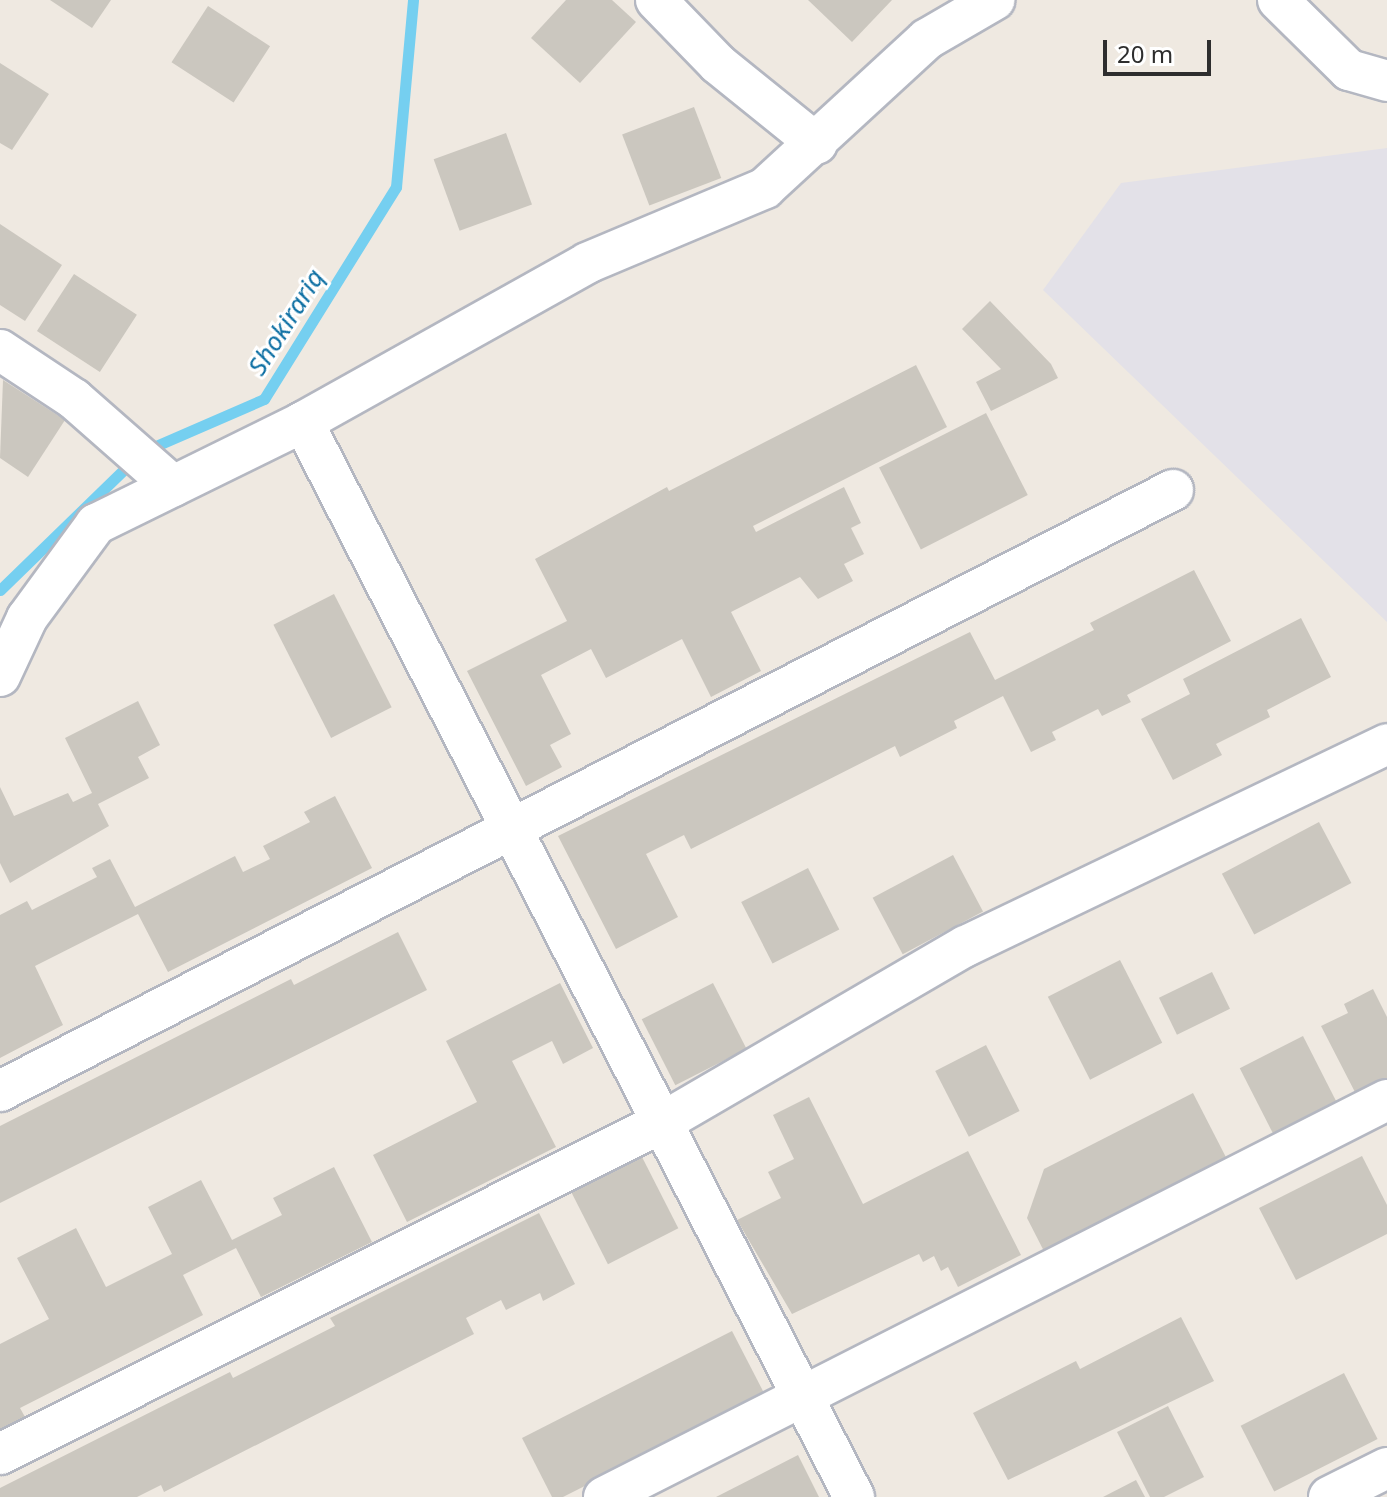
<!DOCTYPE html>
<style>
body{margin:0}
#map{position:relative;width:1387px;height:1497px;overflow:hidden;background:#efe9e1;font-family:"Noto Sans",sans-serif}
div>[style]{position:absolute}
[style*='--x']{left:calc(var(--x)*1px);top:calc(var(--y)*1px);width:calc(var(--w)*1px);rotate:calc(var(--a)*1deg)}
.industrial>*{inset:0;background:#e3e1e8}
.stream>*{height:11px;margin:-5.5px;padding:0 5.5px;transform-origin:5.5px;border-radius:5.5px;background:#75cff0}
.building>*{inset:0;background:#cbc7bf;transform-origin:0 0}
.roads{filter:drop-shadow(2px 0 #b4b7c1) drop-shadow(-2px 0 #b4b7c1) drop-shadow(0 2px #b4b7c1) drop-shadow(0 -2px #b4b7c1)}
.street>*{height:40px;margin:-20px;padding:0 20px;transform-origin:20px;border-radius:20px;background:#fff}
span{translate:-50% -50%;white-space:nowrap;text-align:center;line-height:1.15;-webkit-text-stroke:6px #fff;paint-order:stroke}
.water-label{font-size:26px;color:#0d6fa3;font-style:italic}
.scale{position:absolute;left:1103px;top:40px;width:108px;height:36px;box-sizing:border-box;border:4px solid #2e2e2e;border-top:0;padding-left:10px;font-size:24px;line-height:28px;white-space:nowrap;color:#2e2e2e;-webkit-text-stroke:6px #fff;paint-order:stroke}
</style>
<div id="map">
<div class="industrial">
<div style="clip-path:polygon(1387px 148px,1387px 622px,1043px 290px,1121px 183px)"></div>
</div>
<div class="stream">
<div style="--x:0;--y:590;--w:198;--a:-44.2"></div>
<div style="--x:142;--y:452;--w:133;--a:-23.5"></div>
<div style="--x:264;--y:399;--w:250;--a:-58.1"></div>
<div style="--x:396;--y:187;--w:188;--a:-84.8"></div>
</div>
<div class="building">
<div style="clip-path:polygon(50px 0,111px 0,92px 28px)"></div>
<div style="clip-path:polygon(566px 0,612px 0,636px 22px,580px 83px,531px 38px)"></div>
<div style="clip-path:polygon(808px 0,892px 0,852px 42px)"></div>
<div style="left:208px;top:6px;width:74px;height:67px;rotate:33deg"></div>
<div style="clip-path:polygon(0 63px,49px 94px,12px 150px,0 143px)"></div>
<div style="left:694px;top:107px;width:76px;height:77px;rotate:69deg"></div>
<div style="left:506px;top:133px;width:76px;height:77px;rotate:70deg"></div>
<div style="clip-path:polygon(0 224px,62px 265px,25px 321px,0 305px)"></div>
<div style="left:74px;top:274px;width:75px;height:68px;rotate:33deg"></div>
<div style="clip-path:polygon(990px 301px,1051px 364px,1058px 378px,991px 411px,976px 382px,1001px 369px,962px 329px)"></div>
<div style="clip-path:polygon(916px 365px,947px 427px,753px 526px,756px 532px,844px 487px,861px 523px,851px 528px,864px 554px,844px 564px,853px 581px,818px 599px,800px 577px,731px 612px,761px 671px,711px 697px,682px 639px,606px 678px,591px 649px,541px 675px,571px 734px,550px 745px,562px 767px,526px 786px,467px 671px,567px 621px,535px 559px,667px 487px,669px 491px)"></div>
<div style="clip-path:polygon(3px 380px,65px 420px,28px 477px,0 458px)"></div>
<div style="left:986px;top:413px;width:92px;height:120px;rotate:63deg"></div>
<div style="clip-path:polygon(1194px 570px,1231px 641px,1127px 695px,1131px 702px,1102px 716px,1098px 709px,1052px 732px,1056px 740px,1031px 752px,1003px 696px,954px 721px,957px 728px,900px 757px,895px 746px,691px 849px,684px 835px,646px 854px,678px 917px,616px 949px,558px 836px,970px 632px,995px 680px,1094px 630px,1090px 623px)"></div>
<div style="left:334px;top:594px;width:127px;height:68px;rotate:63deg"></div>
<div style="clip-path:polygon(1301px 618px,1331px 677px,1267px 710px,1270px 717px,1216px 744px,1222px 755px,1173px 780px,1141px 719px,1190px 694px,1183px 679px)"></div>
<div style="clip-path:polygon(138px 701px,160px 745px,138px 757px,149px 778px,98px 804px,109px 826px,10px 883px,0 863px,0 787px,14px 816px,68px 793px,73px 802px,92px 793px,65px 738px)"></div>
<div style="clip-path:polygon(335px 796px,372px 868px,168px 972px,138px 914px,35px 966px,63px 1025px,0 1058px,0 915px,27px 901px,32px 910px,97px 877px,92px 868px,110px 859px,135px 907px,235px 856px,243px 872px,270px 859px,263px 846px,310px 822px,304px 812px)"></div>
<div style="left:1319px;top:822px;width:69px;height:110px;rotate:62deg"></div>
<div style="left:953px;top:855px;width:64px;height:91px;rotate:62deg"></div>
<div style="left:808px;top:868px;width:69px;height:75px;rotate:63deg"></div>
<div style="clip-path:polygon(398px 932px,427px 990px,0 1203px,0 1126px,291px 979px,294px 985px)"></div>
<div style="left:1120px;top:960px;width:93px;height:81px;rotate:63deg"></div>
<div style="left:1212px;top:972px;width:41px;height:59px;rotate:64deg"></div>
<div style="clip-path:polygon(560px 983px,593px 1048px,563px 1064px,552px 1041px,512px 1061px,556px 1147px,407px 1222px,373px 1155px,477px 1102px,446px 1041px)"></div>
<div style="left:713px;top:983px;width:74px;height:80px;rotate:63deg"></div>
<div style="clip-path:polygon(1373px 989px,1387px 1017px,1387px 1081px,1357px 1096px,1321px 1026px,1348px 1013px,1344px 1004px)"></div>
<div style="left:1303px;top:1036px;width:79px;height:71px;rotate:63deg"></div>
<div style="left:986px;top:1045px;width:74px;height:57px;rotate:63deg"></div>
<div style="clip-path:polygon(1193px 1093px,1232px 1169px,1049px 1261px,1027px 1218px,1044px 1169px)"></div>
<div style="clip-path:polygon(809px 1097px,863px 1204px,968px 1151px,1021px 1255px,958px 1287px,948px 1267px,941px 1271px,934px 1256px,923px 1262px,919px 1254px,792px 1314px,737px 1220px,781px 1198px,768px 1172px,794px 1159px,773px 1115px)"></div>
<div style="clip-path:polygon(1362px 1156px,1387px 1205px,1387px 1234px,1296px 1280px,1259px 1208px)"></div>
<div style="left:642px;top:1157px;width:80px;height:79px;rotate:63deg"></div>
<div style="clip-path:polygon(334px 1167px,372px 1242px,261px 1297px,236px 1248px,183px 1275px,203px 1315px,20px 1408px,25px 1417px,0 1429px,0 1344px,49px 1319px,17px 1258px,76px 1228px,106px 1287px,172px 1254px,148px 1207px,201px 1180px,232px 1240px,282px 1215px,273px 1198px)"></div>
<div style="clip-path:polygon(539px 1213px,575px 1284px,543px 1301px,540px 1293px,506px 1310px,501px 1300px,466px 1318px,474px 1334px,164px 1492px,161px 1485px,137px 1497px,0 1497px,0 1488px,230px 1372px,233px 1378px,335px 1326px,330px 1318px)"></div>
<div style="clip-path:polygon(1181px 1317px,1214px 1381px,1008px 1480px,973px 1413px,1076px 1361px,1080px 1369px)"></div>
<div style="clip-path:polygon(732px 1331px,765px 1395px,563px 1497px,552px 1497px,522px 1438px)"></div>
<div style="left:1344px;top:1373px;width:74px;height:116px;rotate:63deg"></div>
<div style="clip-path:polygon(1168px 1406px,1204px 1477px,1164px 1497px,1150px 1497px,1117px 1432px)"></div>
<div style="clip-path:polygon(798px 1455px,819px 1497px,716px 1497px)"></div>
<div style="clip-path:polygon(1136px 1480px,1145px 1497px,1103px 1497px)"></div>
</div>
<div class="roads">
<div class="street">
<div style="--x:656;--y:0;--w:89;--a:45.9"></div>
<div style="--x:718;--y:64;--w:127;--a:38.9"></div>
<div style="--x:1278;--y:0;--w:100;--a:44.6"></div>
<div style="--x:1349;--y:70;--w:40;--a:16"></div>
<div style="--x:0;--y:350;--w:89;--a:33.5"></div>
<div style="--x:74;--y:399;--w:132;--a:41.3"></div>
<div style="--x:303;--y:422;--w:1208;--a:62.86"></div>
<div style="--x:0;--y:676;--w:64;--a:-65"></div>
<div style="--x:27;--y:618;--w:117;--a:-53.7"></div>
<div style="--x:96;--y:524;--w:231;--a:-26.2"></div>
<div style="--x:303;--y:422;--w:325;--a:-29.2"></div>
<div style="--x:587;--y:263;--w:193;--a:-22.8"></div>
<div style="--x:765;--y:188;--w:220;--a:-42.6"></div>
<div style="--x:927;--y:39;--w:78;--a:-30.2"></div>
<div style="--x:0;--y:1091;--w:1318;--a:-27.13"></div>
<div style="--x:0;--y:1454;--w:741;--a:-26.6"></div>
<div style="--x:663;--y:1122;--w:350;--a:-30.2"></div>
<div style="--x:966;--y:946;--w:467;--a:-25.6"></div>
<div style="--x:604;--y:1497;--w:878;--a:-26.89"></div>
<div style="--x:1329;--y:1497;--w:65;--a:-26.6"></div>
</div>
</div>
<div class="water-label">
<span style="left:286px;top:322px;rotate:-58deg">Shokirariq</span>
</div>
<div class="scale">20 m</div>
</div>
